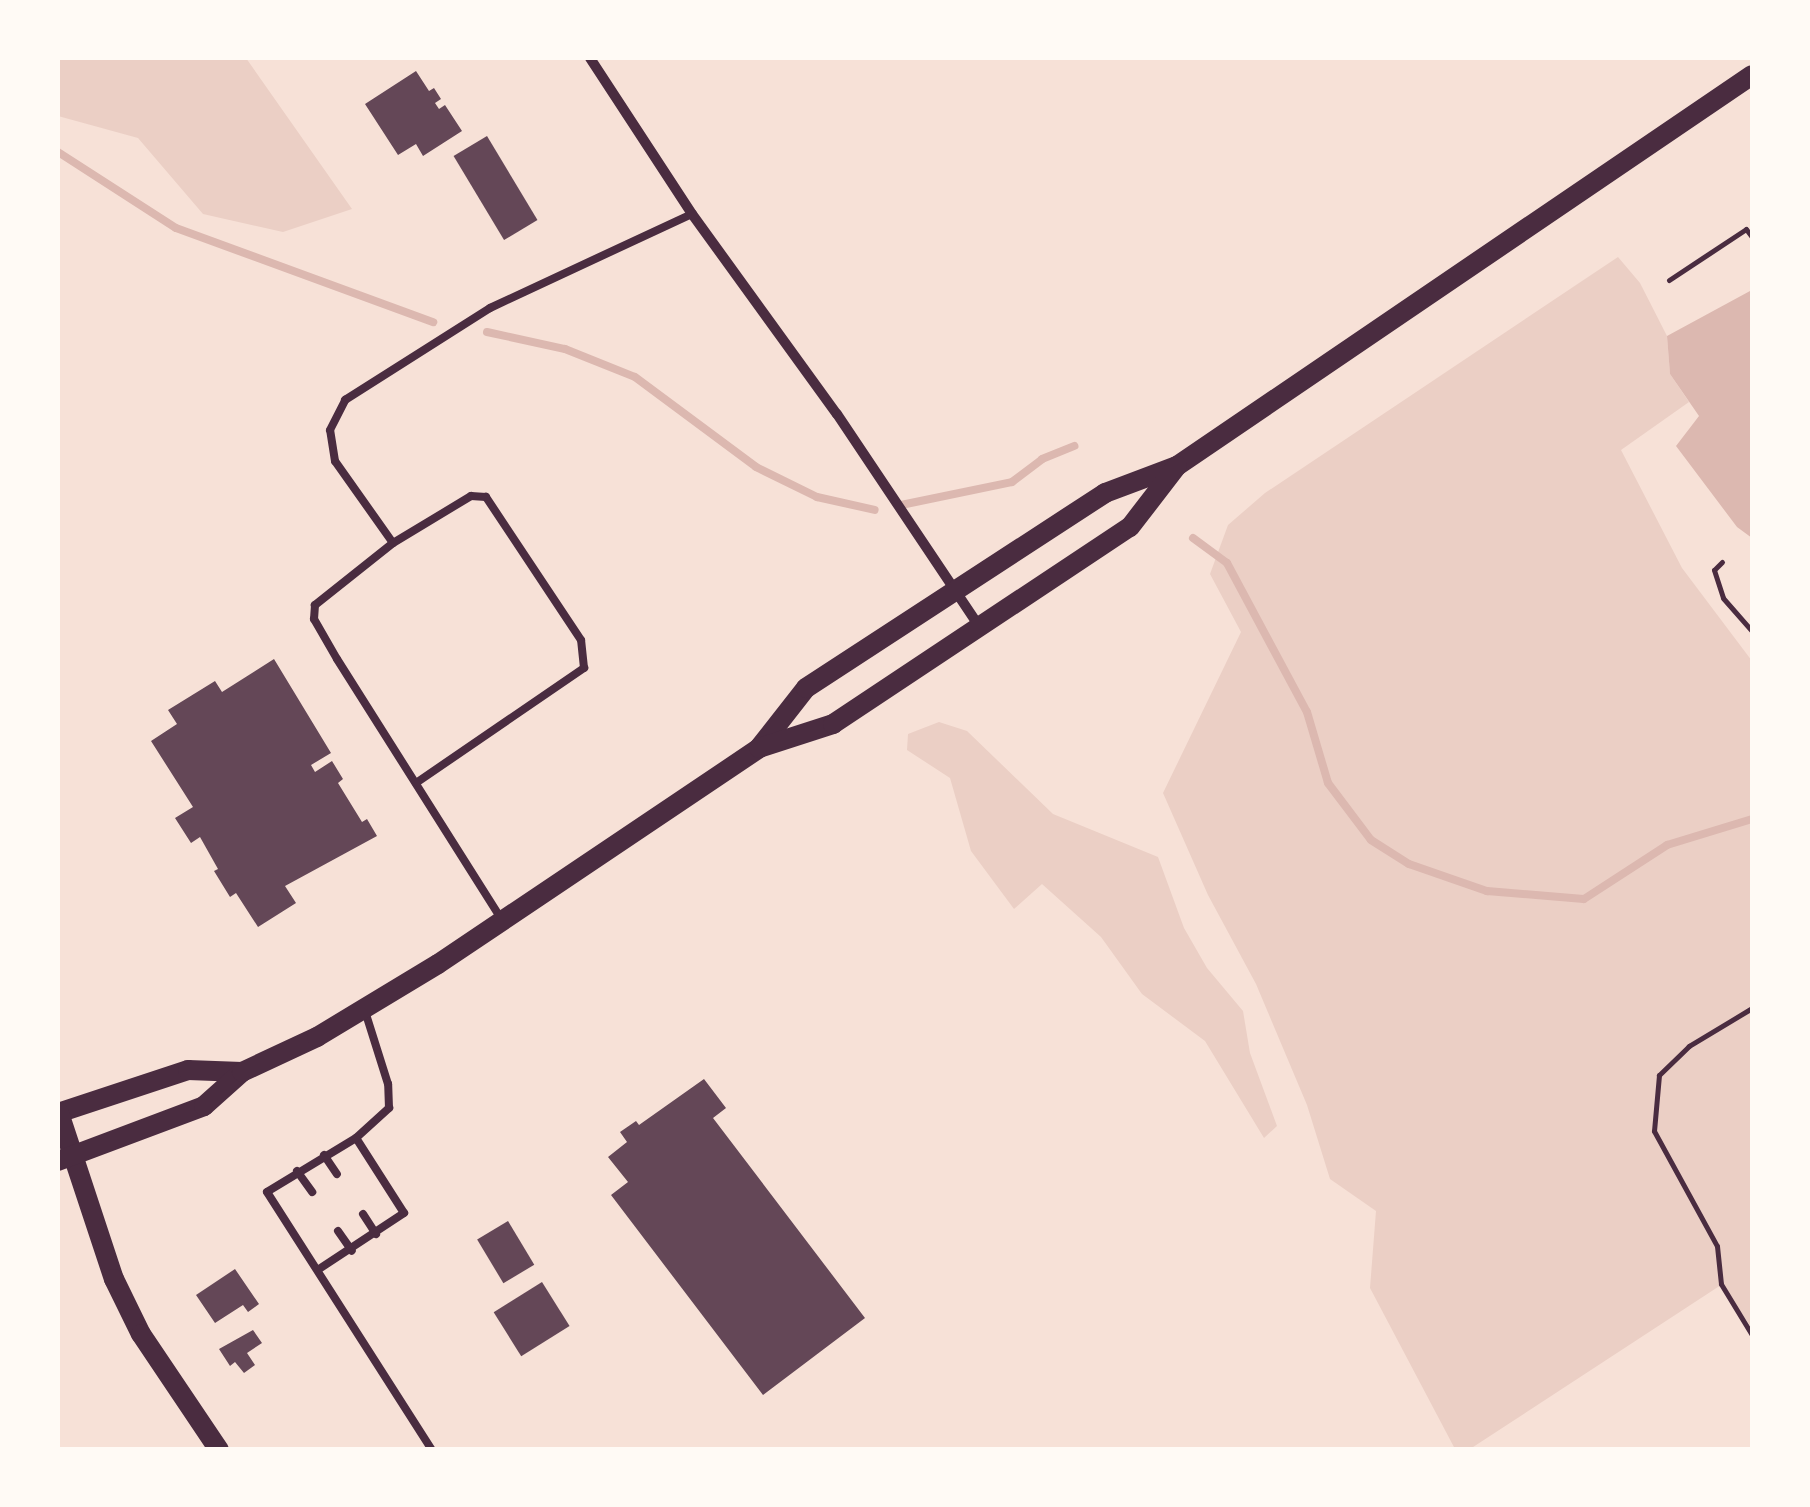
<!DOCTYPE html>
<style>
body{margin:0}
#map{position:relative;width:1810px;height:1507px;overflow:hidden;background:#f7e1d7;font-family:"Exo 2",sans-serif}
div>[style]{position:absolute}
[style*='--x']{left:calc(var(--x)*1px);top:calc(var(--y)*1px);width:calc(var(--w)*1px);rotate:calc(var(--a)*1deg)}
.green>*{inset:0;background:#ebcfc5}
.water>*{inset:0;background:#dcb8b0}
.stream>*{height:8px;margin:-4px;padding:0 4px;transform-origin:4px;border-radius:4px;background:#dcb8b0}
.building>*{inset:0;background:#644757;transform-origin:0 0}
.path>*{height:5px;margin:-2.5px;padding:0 2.5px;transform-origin:2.5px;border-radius:2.5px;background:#4a2c40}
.service>*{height:8px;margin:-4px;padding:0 4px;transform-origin:4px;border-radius:4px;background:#4a2c40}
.minor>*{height:10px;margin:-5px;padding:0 5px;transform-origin:5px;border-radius:5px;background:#4a2c40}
.secondary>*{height:20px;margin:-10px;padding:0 10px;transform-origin:10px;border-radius:10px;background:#4a2c40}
span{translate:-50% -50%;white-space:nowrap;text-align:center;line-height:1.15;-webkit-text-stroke:8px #fffaf5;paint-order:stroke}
.frame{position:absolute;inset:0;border:60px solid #fffaf5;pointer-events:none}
</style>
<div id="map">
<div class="green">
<div style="clip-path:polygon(58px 58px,246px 58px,352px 209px,283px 232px,203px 214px,138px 138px,58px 116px)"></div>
<div style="clip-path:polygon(1618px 257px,1640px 283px,1667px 336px,1670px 374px,1689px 402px,1621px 450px,1682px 568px,1752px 661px,1752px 1008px,1716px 1032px,1752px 1012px,1752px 1328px,1721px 1285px,1470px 1449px,1455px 1449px,1370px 1288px,1376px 1211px,1330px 1179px,1307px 1105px,1256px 984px,1208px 895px,1163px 793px,1241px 632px,1210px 574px,1228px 525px,1265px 493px)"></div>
<div style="clip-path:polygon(939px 722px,967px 731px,1053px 814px,1158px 857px,1184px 928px,1207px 968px,1243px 1011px,1250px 1053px,1277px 1126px,1264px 1138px,1205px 1041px,1142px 994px,1101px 937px,1042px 884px,1014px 909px,971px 851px,950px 778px,907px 750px,908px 734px)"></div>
</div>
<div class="water">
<div style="clip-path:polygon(1750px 291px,1752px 293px,1752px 538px,1737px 527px,1676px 446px,1699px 416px,1670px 374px,1667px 336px)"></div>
</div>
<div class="stream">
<div style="--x:58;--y:152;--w:140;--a:32.8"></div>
<div style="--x:176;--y:228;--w:274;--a:20.1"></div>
<div style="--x:487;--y:332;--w:80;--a:12.3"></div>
<div style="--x:565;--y:349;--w:75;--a:21.8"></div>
<div style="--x:635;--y:377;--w:151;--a:36.6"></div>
<div style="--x:756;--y:467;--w:68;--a:26.2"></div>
<div style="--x:817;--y:497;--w:59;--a:12.6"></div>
<div style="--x:901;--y:505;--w:113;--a:-11.7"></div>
<div style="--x:1012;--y:482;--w:38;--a:-37"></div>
<div style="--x:1042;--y:459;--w:35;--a:-22"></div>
<div style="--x:1193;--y:538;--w:42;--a:36.3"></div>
<div style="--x:1227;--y:563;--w:169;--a:61.8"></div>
<div style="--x:1307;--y:712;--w:74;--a:73.5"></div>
<div style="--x:1328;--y:783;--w:71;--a:53"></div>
<div style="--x:1371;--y:840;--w:45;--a:32.3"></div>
<div style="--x:1409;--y:864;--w:83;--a:19.1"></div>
<div style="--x:1487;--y:891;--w:97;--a:4.7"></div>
<div style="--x:1584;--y:899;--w:99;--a:-33"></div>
<div style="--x:1667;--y:845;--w:89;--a:-17"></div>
</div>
<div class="building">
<div style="clip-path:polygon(416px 71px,429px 91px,434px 88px,441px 99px,435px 103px,439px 109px,445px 105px,462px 131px,423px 156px,416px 144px,398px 155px,365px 104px)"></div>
<div style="left:487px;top:136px;width:98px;height:39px;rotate:59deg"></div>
<div style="clip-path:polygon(274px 659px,331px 753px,311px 765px,315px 772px,332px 761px,343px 779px,338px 783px,362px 822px,367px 819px,377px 836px,285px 886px,296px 903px,258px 927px,236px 893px,230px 897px,214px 871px,218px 869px,200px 837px,191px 843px,175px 818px,193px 807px,151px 741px,177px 724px,168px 710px,215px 681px,222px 692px)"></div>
<div style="clip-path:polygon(704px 1079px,726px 1108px,713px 1118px,865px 1318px,763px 1395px,611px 1195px,628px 1182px,608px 1157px,627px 1142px,620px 1132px,636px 1121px,639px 1125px)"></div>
<div style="left:508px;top:1221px;width:51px;height:36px;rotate:59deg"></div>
<div style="clip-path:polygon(235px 1269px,259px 1304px,248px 1312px,243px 1305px,215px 1323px,196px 1295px)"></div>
<div style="left:542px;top:1282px;width:52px;height:57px;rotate:58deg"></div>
<div style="clip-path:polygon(253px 1330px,262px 1343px,247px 1353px,255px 1365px,244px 1373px,235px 1362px,230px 1366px,219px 1349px)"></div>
</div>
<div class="path">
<div style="--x:1669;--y:280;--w:92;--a:-33.5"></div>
<div style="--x:1746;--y:229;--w:10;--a:53"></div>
<div style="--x:1722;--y:562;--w:11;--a:135"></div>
<div style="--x:1714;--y:570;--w:29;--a:72"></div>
<div style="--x:1723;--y:598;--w:44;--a:48.7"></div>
<div style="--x:1752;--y:1008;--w:74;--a:148.9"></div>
<div style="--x:1689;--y:1046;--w:42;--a:136"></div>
<div style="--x:1659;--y:1075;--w:56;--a:95.1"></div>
<div style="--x:1654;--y:1131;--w:131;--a:61.3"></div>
<div style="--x:1717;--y:1246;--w:38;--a:84"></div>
<div style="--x:1721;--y:1284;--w:60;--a:58.7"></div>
</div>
<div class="service">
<div style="--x:393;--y:543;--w:100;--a:-125.3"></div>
<div style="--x:335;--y:461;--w:31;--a:-99"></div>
<div style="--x:330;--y:430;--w:34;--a:-63"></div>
<div style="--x:345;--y:400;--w:172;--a:-32.4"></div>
<div style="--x:490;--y:308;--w:223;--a:-25"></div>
<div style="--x:416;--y:783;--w:204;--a:-34.4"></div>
<div style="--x:584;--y:668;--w:28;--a:-96"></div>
<div style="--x:581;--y:640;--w:172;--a:-123.6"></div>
<div style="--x:486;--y:497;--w:15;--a:-176"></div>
<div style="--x:471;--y:496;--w:91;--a:148.9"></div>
<div style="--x:393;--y:543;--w:100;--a:141.5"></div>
<div style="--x:315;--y:605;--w:14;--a:94"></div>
<div style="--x:314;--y:619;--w:46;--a:60.1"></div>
<div style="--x:337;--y:659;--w:305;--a:57.7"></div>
<div style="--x:356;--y:1138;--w:45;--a:-42.3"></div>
<div style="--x:389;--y:1108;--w:24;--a:-92"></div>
<div style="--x:388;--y:1084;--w:77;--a:-107.5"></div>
<div style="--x:324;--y:1155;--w:23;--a:56"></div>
<div style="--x:297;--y:1171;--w:26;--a:54"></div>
<div style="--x:363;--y:1214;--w:24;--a:57"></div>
<div style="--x:338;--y:1231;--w:24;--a:55"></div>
<div style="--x:319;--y:1269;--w:102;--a:-33.4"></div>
<div style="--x:404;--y:1213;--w:89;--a:-122.6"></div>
<div style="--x:356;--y:1138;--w:104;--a:148.8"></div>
<div style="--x:267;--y:1192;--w:306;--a:57.4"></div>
</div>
<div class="minor">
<div style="--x:590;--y:58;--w:186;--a:56.8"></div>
<div style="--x:692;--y:214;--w:247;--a:54.1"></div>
<div style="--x:837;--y:414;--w:255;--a:56.2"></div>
</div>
<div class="secondary">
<div style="--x:759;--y:748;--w:76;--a:-51.9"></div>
<div style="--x:806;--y:688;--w:357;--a:-33.1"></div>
<div style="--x:1105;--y:493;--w:77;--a:-20.6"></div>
<div style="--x:1177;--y:466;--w:695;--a:-34.22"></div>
<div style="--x:58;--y:1113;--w:137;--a:-18.3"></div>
<div style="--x:188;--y:1070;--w:54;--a:2.1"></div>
<div style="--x:59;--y:1113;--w:175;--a:71.7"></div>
<div style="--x:114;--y:1279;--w:61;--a:63.9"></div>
<div style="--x:141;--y:1334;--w:140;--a:56.1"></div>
<div style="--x:58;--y:1161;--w:156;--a:-20.6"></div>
<div style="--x:204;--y:1106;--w:51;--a:-41.8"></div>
<div style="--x:242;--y:1072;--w:83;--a:-25"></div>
<div style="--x:317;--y:1037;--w:141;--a:-31.1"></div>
<div style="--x:438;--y:964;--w:387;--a:-33.9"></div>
<div style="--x:759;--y:748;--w:78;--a:-18"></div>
<div style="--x:833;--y:724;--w:356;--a:-33.6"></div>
<div style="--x:1130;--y:527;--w:77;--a:-52.4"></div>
</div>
<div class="frame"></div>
</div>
